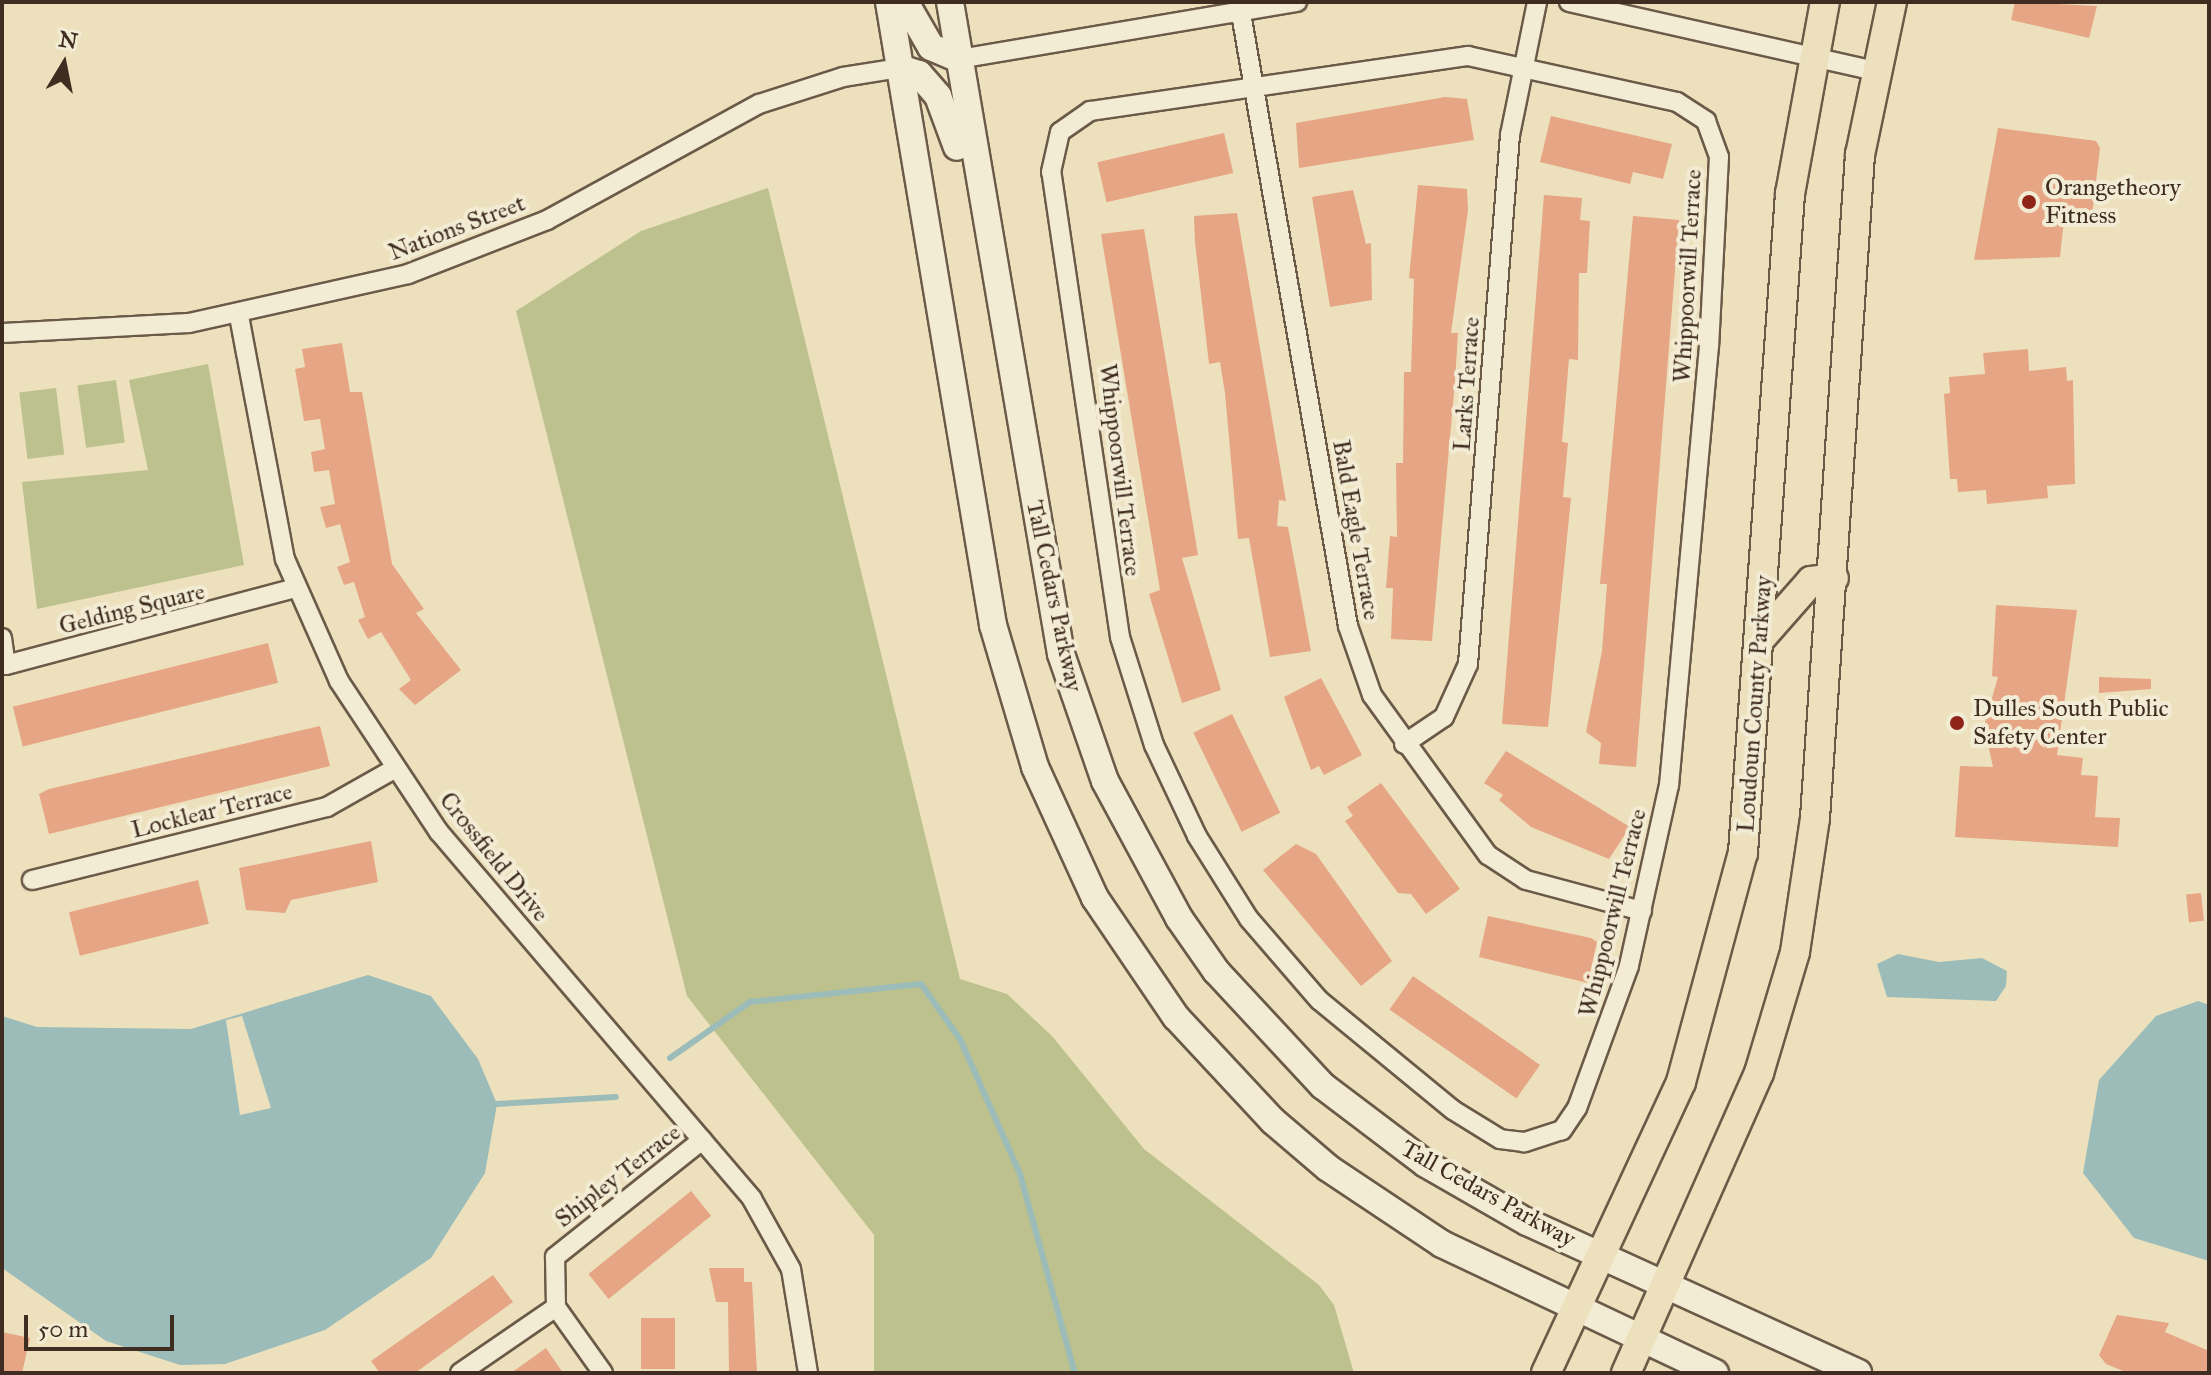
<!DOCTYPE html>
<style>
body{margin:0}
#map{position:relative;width:2211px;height:1375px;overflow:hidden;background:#ede1bd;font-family:"IM FELL Great Primer",serif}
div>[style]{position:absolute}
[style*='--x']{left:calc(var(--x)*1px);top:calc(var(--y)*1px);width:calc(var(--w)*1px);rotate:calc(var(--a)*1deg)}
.green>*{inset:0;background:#bdc18e;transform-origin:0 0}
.water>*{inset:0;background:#9bbcb8}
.pier>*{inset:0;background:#ede1bd}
.stream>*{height:6px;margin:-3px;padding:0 3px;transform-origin:3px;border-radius:3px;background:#9bbcb8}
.building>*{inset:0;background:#e6a584;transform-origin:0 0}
.roads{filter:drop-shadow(2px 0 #6b5a48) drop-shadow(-2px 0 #6b5a48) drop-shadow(0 2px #6b5a48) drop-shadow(0 -2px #6b5a48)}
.minor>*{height:18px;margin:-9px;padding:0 9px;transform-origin:9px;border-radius:9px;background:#f3ecd4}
.secondary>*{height:26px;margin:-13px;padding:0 13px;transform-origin:13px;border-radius:13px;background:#f3ecd4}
.primary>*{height:28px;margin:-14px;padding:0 14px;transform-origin:14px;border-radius:14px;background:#ede1bd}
.dots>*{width:22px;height:22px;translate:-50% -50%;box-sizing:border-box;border:4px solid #f3ecd4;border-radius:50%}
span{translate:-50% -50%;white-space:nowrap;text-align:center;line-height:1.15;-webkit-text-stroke:8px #f3ecd4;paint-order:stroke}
.poi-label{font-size:24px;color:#402d21}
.left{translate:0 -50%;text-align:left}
.street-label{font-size:24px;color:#402d21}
.frame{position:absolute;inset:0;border:4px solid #402d21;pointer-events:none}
.north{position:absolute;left:24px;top:24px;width:80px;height:80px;-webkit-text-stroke:6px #f3ecd4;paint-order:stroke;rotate:10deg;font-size:22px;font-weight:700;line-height:32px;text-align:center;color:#402d21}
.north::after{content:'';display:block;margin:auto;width:28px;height:36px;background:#402d21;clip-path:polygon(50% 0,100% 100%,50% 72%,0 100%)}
.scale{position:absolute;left:24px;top:1315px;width:150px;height:36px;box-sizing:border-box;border:4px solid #402d21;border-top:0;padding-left:10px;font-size:24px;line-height:28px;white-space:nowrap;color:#402d21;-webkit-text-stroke:6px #f3ecd4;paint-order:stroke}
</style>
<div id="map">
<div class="green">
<div style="clip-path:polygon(768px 188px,960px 979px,1007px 994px,1052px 1036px,1144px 1149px,1319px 1285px,1334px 1305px,1354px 1373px,874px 1373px,874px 1235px,687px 996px,516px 311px,641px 231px)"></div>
<div style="clip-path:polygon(208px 364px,244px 565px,37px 609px,22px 482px,148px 470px,129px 380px)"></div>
<div style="left:116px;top:380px;width:63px;height:39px;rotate:82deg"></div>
<div style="left:56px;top:388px;width:67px;height:37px;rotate:83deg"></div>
</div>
<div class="water">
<div style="clip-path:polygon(1898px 954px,1939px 962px,1982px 958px,2007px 971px,2006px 986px,1996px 1001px,1887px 997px,1877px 964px)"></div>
<div style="clip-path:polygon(368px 975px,431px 996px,478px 1059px,497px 1104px,485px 1173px,431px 1258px,325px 1330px,225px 1364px,180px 1365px,106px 1341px,2px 1268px,2px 1016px,37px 1027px,191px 1029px)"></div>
<div style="clip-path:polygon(2198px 1001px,2209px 1005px,2209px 1261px,2134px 1238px,2083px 1173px,2099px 1080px,2156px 1016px)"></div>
</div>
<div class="pier">
<div style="clip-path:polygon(242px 1016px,271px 1108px,240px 1115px,226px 1020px)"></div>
</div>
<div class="stream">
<div style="--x:670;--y:1058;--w:98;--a:-35"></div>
<div style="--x:750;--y:1002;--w:172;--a:-6"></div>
<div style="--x:921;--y:984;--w:67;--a:54.7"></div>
<div style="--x:960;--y:1039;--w:148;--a:66"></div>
<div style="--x:1020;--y:1174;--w:206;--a:74.6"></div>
<div style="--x:497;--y:1104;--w:119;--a:-3.4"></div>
</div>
<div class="building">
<div style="clip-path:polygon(2015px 2px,2097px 6px,2089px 38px,2011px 20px)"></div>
<div style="clip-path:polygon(1445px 97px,1467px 99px,1474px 140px,1299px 168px,1296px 123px)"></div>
<div style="clip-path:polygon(1551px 116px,1672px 144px,1663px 179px,1633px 172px,1630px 184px,1540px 162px)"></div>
<div style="clip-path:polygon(1998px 128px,2096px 141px,2100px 148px,2091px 224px,2064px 220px,2060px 257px,1974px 260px)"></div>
<div style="left:1224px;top:133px;width:41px;height:130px;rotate:77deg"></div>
<div style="clip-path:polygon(1418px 185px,1467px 189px,1468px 210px,1451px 333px,1458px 333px,1455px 381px,1432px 641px,1391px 639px,1393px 588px,1386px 588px,1390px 536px,1397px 537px,1396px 463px,1403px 463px,1404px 372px,1411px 372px,1414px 279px,1409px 278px)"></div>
<div style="clip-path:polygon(1353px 190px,1366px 244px,1371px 243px,1372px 300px,1330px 307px,1312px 197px)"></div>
<div style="clip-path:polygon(1544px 195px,1582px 198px,1580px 220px,1590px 221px,1587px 273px,1579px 273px,1578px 360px,1569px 359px,1562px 442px,1568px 443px,1563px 497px,1571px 498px,1548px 727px,1502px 724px)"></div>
<div style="clip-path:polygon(1237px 213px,1286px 501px,1279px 500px,1277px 526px,1288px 527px,1311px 651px,1270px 657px,1249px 538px,1238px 539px,1225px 393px,1220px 362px,1209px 364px,1195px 242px,1194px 216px)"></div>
<div style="clip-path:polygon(1633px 216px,1679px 220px,1636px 767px,1599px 764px,1601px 743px,1586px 732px,1602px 651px,1607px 584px,1600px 584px)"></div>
<div style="clip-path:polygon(1144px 229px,1198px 555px,1182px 558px,1221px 690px,1182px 703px,1149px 594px,1160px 590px,1101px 234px)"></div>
<div style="clip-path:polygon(342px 343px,350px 392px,362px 392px,392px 564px,424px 609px,416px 613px,461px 670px,415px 705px,399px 689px,411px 680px,381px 632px,368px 639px,358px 620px,365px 617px,354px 582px,344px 585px,337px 567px,350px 562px,340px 524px,326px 528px,320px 507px,335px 504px,329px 470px,314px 472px,311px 452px,325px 449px,320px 419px,304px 421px,295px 369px,305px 367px,302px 349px)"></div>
<div style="clip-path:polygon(2028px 349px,2029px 371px,2066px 367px,2067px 381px,2073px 380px,2075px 484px,2047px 486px,2048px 498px,1987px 504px,1986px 490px,1958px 492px,1957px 479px,1950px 479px,1944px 394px,1950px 393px,1949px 377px,1985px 374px,1983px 353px)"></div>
<div style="clip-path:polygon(1996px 605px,2077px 610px,2057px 755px,2083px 758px,2081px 775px,2098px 776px,2095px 817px,2120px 818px,2118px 847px,1955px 837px,1960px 766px,1993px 767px,1984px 726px,1998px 677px,1992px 676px)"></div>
<div style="left:268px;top:643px;width:41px;height:263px;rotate:76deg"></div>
<div style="clip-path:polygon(2099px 677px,2151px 679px,2151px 689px,2099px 693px)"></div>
<div style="clip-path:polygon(1321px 678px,1362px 755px,1324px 775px,1319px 766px,1311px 770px,1284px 697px)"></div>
<div style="left:1232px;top:714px;width:110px;height:43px;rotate:64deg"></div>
<div style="clip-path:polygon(320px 726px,330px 766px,49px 834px,39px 794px,49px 789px)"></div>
<div style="clip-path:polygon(1506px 751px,1630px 827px,1609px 859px,1531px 827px,1499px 800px,1503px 795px,1484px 783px)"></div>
<div style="clip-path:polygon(1381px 783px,1460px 889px,1426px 914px,1411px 894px,1398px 893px,1345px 821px,1353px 816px,1347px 807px)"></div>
<div style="clip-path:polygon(371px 841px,378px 882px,291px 900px,285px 913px,246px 910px,239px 868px)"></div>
<div style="clip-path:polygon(1296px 844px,1316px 854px,1392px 961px,1361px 986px,1263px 870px)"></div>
<div style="left:198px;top:880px;width:45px;height:133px;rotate:76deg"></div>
<div style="left:2201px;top:893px;width:28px;height:15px;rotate:84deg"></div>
<div style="clip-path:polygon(1488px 916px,1591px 938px,1597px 942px,1588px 983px,1479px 957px)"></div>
<div style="left:1413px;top:976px;width:155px;height:41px;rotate:35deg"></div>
<div style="left:691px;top:1191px;width:32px;height:132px;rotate:51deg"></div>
<div style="clip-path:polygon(709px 1268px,744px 1268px,744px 1282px,752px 1282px,757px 1373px,729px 1373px,728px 1302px,716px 1302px)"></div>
<div style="clip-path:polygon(493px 1275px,513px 1302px,415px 1373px,380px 1373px,371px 1361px)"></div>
<div style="clip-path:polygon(2117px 1315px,2169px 1323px,2165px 1332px,2209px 1351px,2209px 1373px,2128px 1373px,2106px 1364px,2099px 1355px)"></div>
<div style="left:641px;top:1318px;width:34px;height:51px"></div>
<div style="clip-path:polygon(2px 1332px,30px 1338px,22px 1373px,2px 1373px)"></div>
<div style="clip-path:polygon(546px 1348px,563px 1373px,511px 1373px)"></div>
</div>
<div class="roads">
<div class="minor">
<div style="--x:1239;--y:2;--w:633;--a:80.09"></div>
<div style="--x:1348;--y:626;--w:73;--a:70.8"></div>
<div style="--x:1372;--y:695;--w:198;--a:54.1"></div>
<div style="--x:1488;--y:855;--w:45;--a:33.3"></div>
<div style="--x:1526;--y:880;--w:120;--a:15"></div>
<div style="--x:1569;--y:2;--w:315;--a:12.7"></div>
<div style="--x:1468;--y:56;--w:214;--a:12.4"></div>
<div style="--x:1677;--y:102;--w:35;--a:33"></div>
<div style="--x:1706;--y:121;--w:38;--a:70"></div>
<div style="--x:1719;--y:157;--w:189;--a:93"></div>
<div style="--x:1709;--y:346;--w:441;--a:95.2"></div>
<div style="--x:1669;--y:785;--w:185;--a:102.5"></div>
<div style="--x:1629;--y:966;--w:151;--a:110.1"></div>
<div style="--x:1577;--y:1108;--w:27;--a:124"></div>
<div style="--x:1562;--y:1130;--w:40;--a:162"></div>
<div style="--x:1524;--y:1142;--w:24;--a:-173"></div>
<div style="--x:1500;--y:1139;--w:55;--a:-148.3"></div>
<div style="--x:1453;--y:1110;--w:173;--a:-140.6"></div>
<div style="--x:1319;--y:1000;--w:107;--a:-130.8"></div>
<div style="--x:1249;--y:919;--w:98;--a:-122.1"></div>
<div style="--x:1197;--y:836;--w:101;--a:-115.3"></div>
<div style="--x:1154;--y:745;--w:113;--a:-107.5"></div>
<div style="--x:1120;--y:637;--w:470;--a:-98.4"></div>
<div style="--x:1051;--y:172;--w:41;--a:-77.3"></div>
<div style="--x:1060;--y:132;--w:37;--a:-35"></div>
<div style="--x:1090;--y:111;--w:382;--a:-8.3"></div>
<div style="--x:959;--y:59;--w:343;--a:-9.6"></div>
<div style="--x:239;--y:316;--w:247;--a:79.3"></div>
<div style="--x:285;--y:559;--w:133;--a:66.1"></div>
<div style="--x:339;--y:681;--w:181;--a:56.5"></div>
<div style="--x:439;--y:832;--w:482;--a:49.5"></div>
<div style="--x:752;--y:1199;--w:80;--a:60.9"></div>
<div style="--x:791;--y:1269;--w:105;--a:80.7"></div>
<div style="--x:2;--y:333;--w:187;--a:-3.1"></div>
<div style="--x:189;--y:323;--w:224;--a:-12.6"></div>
<div style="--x:408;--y:274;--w:149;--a:-21.2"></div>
<div style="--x:547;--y:220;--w:242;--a:-28.7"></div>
<div style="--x:759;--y:104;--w:88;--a:-17.8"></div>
<div style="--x:843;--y:77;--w:58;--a:-9"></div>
<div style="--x:2;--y:638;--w:27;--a:82"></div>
<div style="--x:6;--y:665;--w:299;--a:-14.9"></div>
<div style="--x:1404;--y:744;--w:48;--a:-34"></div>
<div style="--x:1444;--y:717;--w:58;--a:-65.6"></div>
<div style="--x:1468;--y:664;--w:531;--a:-85.46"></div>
<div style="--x:1510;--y:135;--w:136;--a:-78.5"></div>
<div style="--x:32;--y:880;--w:304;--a:-13.9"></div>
<div style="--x:327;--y:807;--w:79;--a:-29.5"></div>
<div style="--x:460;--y:1373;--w:116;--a:-34.5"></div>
<div style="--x:603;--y:1373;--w:81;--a:-125.5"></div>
<div style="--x:556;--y:1307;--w:50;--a:-91.1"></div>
<div style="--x:555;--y:1257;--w:188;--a:-38.5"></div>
</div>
<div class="secondary">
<div style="--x:889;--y:2;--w:632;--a:80.52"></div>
<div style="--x:993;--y:625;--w:148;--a:73.5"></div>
<div style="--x:1035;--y:767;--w:144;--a:65.4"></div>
<div style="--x:1095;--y:898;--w:144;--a:55.8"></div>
<div style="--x:1176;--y:1017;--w:142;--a:47"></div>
<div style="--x:1273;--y:1121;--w:72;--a:40.5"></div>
<div style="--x:1328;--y:1168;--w:137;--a:33.7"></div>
<div style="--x:1442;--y:1244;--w:302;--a:25.3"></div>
<div style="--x:905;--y:2;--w:52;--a:60"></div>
<div style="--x:931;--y:47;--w:30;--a:23"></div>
<div style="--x:950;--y:2;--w:661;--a:80.34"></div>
<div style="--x:1061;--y:654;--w:134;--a:70.9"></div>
<div style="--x:1105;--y:781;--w:156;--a:61.6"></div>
<div style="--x:1179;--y:918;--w:65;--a:55.1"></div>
<div style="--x:1216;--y:971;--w:157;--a:47.1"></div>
<div style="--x:1323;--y:1086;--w:129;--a:37.1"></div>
<div style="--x:1426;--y:1164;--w:116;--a:29.9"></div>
<div style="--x:1527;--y:1222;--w:364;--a:24.5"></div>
<div style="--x:900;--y:68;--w:20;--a:18"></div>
<div style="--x:919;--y:74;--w:29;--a:49"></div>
<div style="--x:938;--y:96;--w:54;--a:69.6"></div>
</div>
<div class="primary">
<div style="--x:1761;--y:638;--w:76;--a:-48.7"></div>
<div style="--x:1811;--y:581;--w:23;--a:-7"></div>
<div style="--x:1546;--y:1373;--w:321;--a:-65.1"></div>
<div style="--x:1681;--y:1082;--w:237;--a:-74.9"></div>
<div style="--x:1743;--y:853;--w:661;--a:-85.92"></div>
<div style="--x:1790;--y:194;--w:195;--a:-79.7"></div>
<div style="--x:1626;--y:1373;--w:328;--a:-66.1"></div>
<div style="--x:1759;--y:1073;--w:126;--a:-73.4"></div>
<div style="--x:1795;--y:952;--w:135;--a:-81.5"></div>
<div style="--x:1815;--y:818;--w:665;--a:-86.12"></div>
<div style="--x:1860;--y:155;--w:156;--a:-78.2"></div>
</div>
</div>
<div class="dots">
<div style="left:2029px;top:202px;background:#8f2418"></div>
<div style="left:1957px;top:723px;background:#8f2418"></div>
</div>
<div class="poi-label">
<span class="left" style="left:2045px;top:202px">Orangetheory<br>Fitness</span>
<span class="left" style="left:1973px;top:723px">Dulles South Public<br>Safety Center</span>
</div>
<div class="street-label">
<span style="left:457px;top:228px;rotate:-21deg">Nations Street</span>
<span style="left:1688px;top:276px;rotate:-87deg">Whippoorwill Terrace</span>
<span style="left:1467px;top:384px;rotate:-86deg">Larks Terrace</span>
<span style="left:1120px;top:470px;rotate:83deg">Whippoorwill Terrace</span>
<span style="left:1356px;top:530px;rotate:80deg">Bald Eagle Terrace</span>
<span style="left:1054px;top:596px;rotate:78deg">Tall Cedars Parkway</span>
<span style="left:132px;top:609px;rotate:-14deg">Gelding Square</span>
<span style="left:1755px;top:704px;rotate:-86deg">Loudoun County Parkway</span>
<span style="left:212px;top:811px;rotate:-14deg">Locklear Terrace</span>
<span style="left:494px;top:857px;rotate:51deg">Crossfield Drive</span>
<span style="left:1613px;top:913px;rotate:-76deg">Whippoorwill Terrace</span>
<span style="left:618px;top:1176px;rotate:-38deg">Shipley Terrace</span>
<span style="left:1488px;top:1194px;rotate:29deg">Tall Cedars Parkway</span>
</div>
<div class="frame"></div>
<div class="north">N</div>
<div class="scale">50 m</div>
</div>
